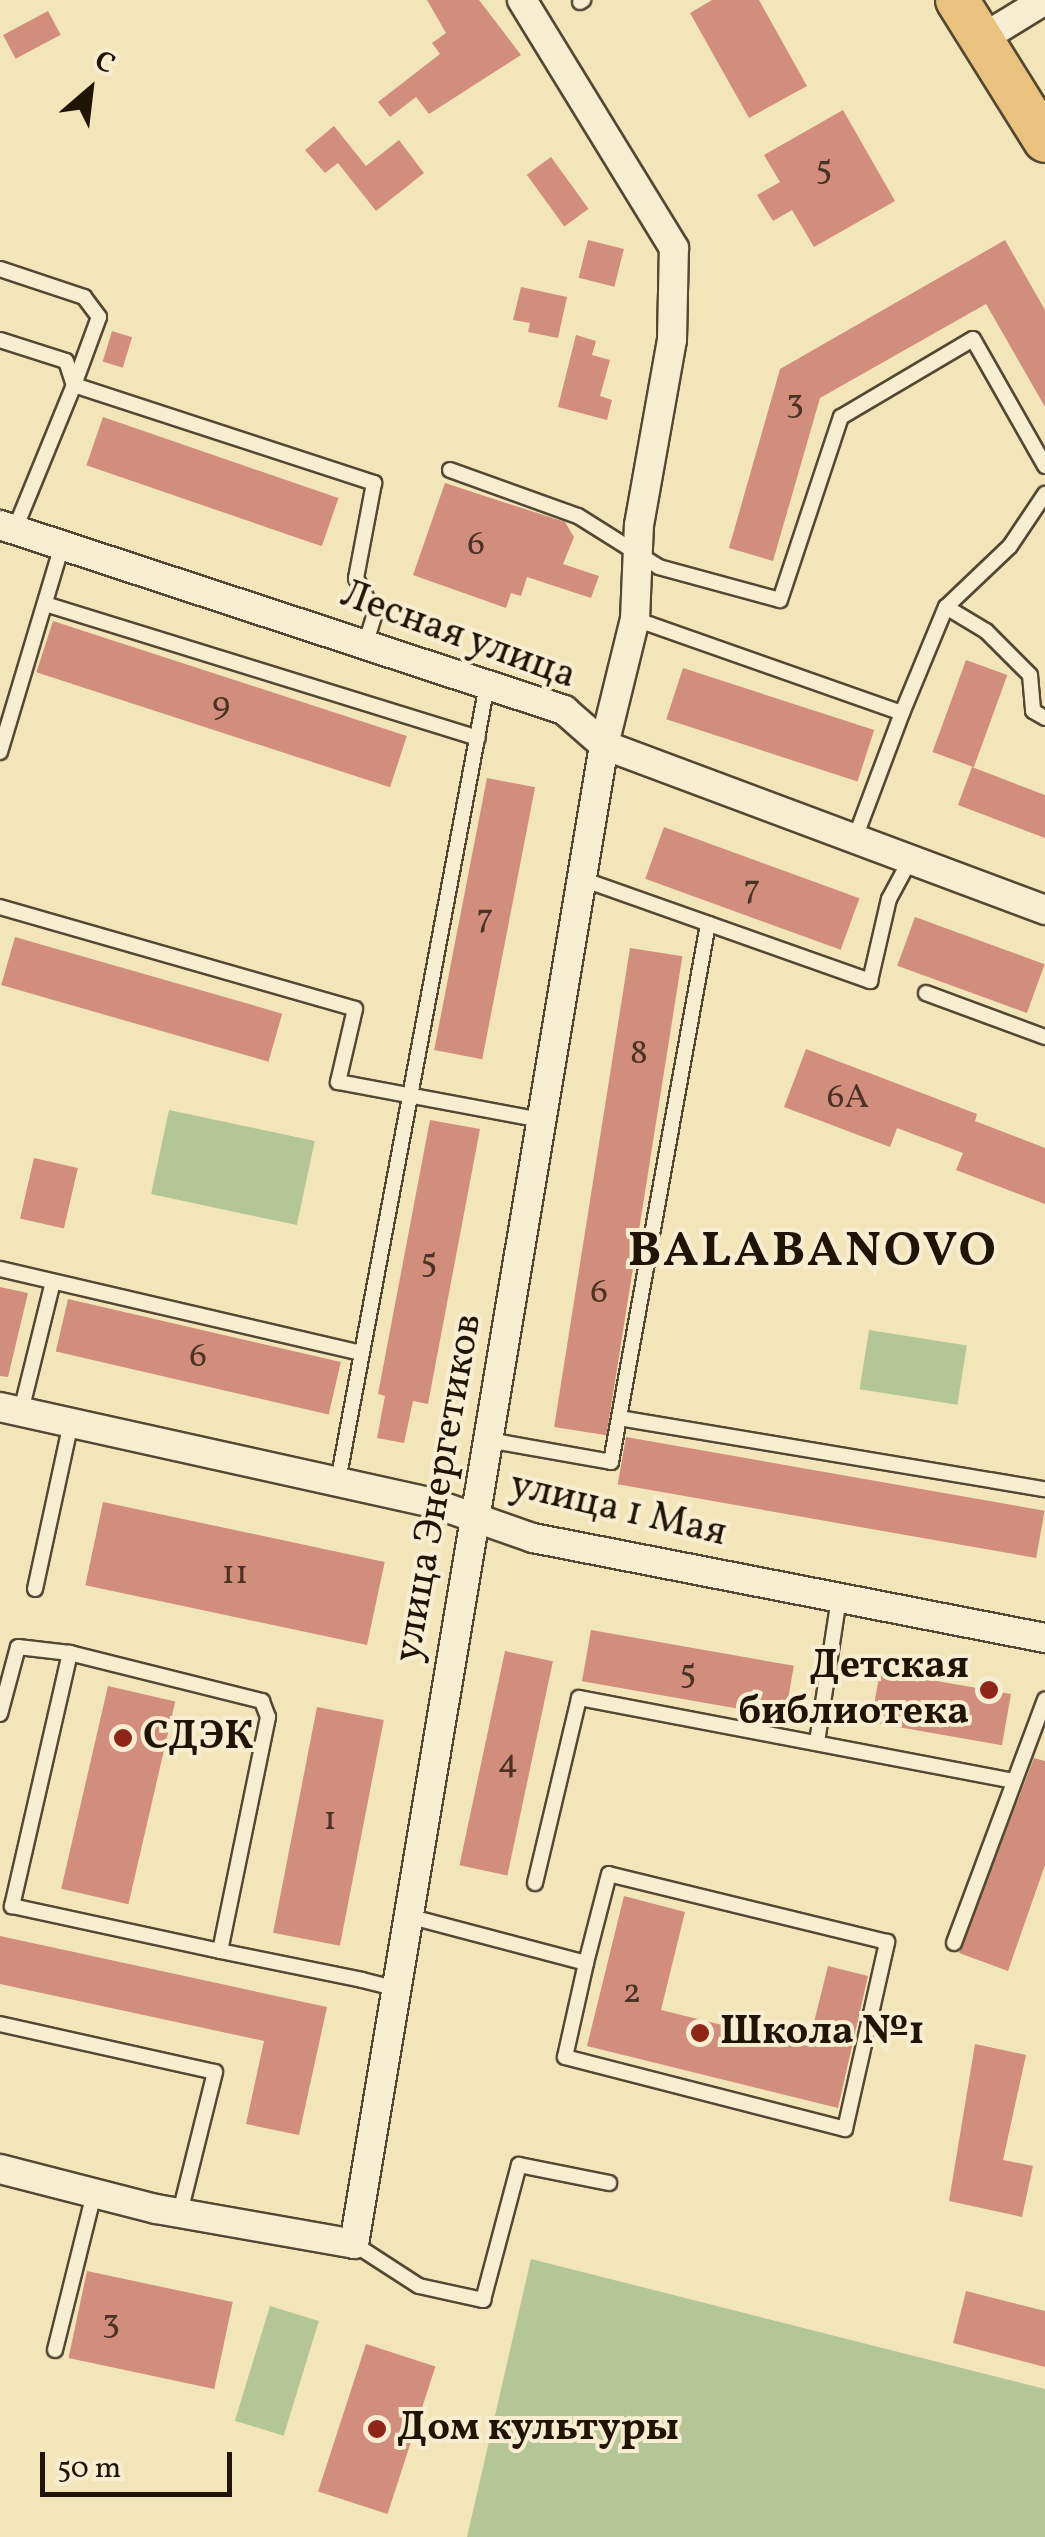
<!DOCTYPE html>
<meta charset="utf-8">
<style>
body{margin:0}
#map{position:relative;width:1045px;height:2537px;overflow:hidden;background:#f2e5ba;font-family:Vollkorn,serif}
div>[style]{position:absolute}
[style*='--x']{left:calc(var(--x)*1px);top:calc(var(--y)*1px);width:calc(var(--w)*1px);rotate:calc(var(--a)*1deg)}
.green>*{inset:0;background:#b4c695;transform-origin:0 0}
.building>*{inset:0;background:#d28e7d;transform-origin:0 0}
.roads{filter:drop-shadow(2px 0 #544832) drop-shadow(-2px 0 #544832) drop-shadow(0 2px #544832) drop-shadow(0 -2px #544832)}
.service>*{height:14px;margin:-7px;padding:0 7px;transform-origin:7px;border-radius:7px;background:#f7eed2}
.minor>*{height:28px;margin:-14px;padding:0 14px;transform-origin:14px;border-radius:14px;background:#f7eed2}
.primary>*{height:42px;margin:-21px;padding:0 21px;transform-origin:21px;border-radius:21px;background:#e9c27d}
.dots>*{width:28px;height:28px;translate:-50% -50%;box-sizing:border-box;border:5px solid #f7eed2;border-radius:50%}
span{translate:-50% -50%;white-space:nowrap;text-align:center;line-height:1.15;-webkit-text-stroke:8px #f7eed2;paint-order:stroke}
.number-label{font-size:35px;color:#4c3223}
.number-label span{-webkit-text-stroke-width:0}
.street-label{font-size:40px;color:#201405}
.poi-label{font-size:40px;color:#201405;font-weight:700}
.right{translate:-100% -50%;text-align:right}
.left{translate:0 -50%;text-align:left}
.district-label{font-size:50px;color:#201405;font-weight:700;letter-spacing:2.5px}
.north{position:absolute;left:40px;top:40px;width:100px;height:100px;-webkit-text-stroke:8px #f7eed2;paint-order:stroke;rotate:28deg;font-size:28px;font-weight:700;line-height:40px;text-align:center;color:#201405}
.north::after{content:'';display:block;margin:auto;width:35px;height:45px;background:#201405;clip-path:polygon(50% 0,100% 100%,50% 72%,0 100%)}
.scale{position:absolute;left:40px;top:2452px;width:192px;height:45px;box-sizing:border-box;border:5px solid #201405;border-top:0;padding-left:12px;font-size:30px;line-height:35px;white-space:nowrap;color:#201405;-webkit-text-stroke:8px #f7eed2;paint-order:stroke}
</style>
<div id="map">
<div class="green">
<div style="left:169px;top:1110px;width:149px;height:86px;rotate:12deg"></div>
<div style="left:869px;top:1330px;width:99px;height:60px;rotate:9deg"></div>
<div style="clip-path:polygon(531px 2259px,1045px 2389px,1045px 2537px,467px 2537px)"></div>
<div style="left:270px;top:2306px;width:51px;height:120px;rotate:17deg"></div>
</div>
<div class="building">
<div style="clip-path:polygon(427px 0,479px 0,521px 55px,429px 114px,416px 97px,390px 117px,378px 102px,440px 54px,432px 43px,446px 33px)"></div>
<div style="clip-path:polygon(712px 0,759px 0,807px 86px,749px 118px,690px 13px)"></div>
<div style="left:48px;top:11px;width:27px;height:51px;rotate:62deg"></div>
<div style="clip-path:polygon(843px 110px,895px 201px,814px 247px,792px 210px,773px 221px,757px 195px,780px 182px,764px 155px)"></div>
<div style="clip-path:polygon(334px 126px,366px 166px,399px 140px,424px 173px,376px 211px,338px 163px,325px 173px,305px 150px)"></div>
<div style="left:551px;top:157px;width:64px;height:30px;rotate:54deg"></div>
<div style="left:588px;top:240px;width:37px;height:39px;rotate:14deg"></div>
<div style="clip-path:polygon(1005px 240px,1045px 310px,1045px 407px,986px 304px,820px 398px,773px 561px,729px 548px,780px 369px)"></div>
<div style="clip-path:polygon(521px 287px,567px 297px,558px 338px,528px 332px,530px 323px,513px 320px)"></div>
<div style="left:112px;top:331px;width:21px;height:32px;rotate:17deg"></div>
<div style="clip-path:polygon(576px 335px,596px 341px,592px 355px,610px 360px,600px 396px,612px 400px,607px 420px,558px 407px)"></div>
<div style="left:103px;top:417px;width:249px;height:51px;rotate:19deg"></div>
<div style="clip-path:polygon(445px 483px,565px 522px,574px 537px,563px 564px,599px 576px,591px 598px,527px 577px,521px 596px,511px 593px,506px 608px,413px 575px)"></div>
<div style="left:53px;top:621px;width:372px;height:54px;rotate:18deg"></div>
<div style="left:966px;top:660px;width:44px;height:98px;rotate:20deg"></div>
<div style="left:683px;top:668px;width:201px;height:54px;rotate:18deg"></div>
<div style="clip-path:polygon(972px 767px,1045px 795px,1045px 838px,958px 805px)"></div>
<div style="left:487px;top:778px;width:49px;height:277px;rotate:11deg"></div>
<div style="left:664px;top:827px;width:208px;height:55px;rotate:20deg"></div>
<div style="left:915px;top:917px;width:138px;height:52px;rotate:20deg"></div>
<div style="left:15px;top:937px;width:278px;height:50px;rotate:16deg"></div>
<div style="left:630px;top:948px;width:53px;height:485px;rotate:9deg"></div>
<div style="clip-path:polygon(806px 1049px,977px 1114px,975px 1121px,1045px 1148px,1045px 1204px,956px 1170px,963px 1153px,897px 1128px,890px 1147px,784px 1107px)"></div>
<div style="clip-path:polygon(430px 1120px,480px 1129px,428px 1404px,413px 1401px,404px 1443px,377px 1438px,385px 1396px,378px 1394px)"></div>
<div style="left:34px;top:1158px;width:45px;height:62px;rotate:13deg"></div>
<div style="clip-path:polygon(0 1287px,28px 1293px,8px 1377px,0 1376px)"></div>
<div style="left:68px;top:1299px;width:280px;height:54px;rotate:13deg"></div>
<div style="left:626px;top:1437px;width:425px;height:48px;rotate:10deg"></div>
<div style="left:103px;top:1502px;width:288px;height:85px;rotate:12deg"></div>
<div style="left:591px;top:1630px;width:206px;height:52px;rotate:10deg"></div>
<div style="left:505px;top:1651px;width:49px;height:219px;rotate:12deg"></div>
<div style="left:880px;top:1671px;width:133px;height:52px;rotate:10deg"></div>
<div style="left:108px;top:1686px;width:69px;height:208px;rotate:13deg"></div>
<div style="left:317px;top:1707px;width:68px;height:230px;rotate:11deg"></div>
<div style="clip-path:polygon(1034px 1758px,1045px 1761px,1045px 1865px,1008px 1971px,959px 1953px)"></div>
<div style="clip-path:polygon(624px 1896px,685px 1912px,661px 2010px,808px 2046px,828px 1966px,868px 1976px,838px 2108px,587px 2046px)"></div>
<div style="clip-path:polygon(0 1936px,327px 2007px,299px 2135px,246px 2124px,264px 2041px,0 1984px)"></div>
<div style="clip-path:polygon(975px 2044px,1026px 2055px,1003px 2160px,1033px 2166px,1022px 2217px,949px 2201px)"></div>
<div style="left:87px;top:2271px;width:149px;height:89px;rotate:12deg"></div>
<div style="clip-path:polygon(966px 2291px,1045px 2311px,1045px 2367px,953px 2343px)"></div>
<div style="left:366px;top:2344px;width:73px;height:155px;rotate:18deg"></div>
</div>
<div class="roads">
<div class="service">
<div style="--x:580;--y:2;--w:4;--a:-34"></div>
<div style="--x:0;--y:269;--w:89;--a:18.4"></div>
<div style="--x:84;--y:297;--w:25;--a:53"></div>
<div style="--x:99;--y:317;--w:72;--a:110.2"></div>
<div style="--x:74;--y:385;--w:316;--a:18.1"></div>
<div style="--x:374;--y:483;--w:97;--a:100.7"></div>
<div style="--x:356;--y:578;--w:40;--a:62"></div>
<div style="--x:375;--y:613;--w:30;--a:107"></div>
<div style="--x:0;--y:340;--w:69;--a:17.7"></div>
<div style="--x:66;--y:361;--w:25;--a:72"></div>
<div style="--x:74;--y:385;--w:156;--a:112.3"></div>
<div style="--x:450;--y:470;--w:136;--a:19.8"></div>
<div style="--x:578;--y:516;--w:96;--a:32.2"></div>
<div style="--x:659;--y:567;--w:125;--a:15.3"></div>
<div style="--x:780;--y:600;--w:193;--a:-71.6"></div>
<div style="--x:841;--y:417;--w:153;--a:-30.6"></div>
<div style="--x:973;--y:339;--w:146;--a:60.4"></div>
<div style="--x:45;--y:604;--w:453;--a:17.2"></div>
<div style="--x:946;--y:607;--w:47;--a:31"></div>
<div style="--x:986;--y:631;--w:62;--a:45"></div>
<div style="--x:1030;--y:675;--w:36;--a:85"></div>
<div style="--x:1033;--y:711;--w:14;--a:30"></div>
<div style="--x:635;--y:619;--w:283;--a:19.4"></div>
<div style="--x:902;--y:713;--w:134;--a:110.6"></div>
<div style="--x:902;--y:713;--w:115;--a:-67.5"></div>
<div style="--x:946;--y:607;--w:88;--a:-43.6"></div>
<div style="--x:1010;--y:546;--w:63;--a:-56.1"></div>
<div style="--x:0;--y:752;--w:216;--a:-73.3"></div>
<div style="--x:582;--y:879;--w:306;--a:19.5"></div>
<div style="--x:870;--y:981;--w:84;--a:-77"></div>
<div style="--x:889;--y:899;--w:44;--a:-61.7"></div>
<div style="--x:0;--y:907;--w:369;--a:16"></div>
<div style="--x:355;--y:1009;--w:75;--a:103.1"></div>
<div style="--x:338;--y:1082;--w:207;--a:10.6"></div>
<div style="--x:926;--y:993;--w:127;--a:20.3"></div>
<div style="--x:0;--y:1269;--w:371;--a:13.1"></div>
<div style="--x:21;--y:1411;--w:133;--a:-76.1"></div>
<div style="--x:619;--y:1418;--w:432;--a:9.5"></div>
<div style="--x:488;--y:1440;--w:125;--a:10.1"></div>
<div style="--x:611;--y:1462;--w:547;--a:-79.78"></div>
<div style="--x:338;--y:1481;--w:810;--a:-79.4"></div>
<div style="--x:35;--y:1589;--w:171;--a:-77.8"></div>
<div style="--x:0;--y:1714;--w:69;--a:-75"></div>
<div style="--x:18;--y:1647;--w:52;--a:6.6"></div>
<div style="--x:817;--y:1742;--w:146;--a:-81.3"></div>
<div style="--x:535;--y:1883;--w:190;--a:-76.6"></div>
<div style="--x:579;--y:1698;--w:439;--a:10.8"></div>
<div style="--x:408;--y:1916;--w:184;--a:14.8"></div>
<div style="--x:586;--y:1963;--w:96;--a:102.6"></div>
<div style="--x:565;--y:2057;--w:289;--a:14.4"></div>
<div style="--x:845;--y:2129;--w:192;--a:-77.3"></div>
<div style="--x:887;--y:1942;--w:286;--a:-166.3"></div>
<div style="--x:609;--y:1874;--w:92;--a:104.5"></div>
<div style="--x:954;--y:1943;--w:260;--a:-69.5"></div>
<div style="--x:220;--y:1951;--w:239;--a:-78.4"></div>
<div style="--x:268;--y:1717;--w:17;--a:-111"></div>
<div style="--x:262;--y:1701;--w:198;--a:-166"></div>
<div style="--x:70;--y:1653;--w:260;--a:102.9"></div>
<div style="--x:12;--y:1906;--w:213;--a:12.2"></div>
<div style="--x:220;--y:1951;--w:145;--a:11.5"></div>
<div style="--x:362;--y:1980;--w:34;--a:14"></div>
<div style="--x:0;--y:2024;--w:220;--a:12.6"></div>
<div style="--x:215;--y:2072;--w:144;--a:104"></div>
<div style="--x:354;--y:2244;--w:77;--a:32.9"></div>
<div style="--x:419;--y:2286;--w:66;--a:12.3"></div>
<div style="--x:483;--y:2300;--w:140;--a:-75.1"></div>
<div style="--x:519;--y:2165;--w:92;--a:11.3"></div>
<div style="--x:55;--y:2350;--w:162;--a:-76"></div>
</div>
<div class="minor">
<div style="--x:983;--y:38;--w:73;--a:-31.5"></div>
<div style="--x:0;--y:525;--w:594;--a:18.16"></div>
<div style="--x:564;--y:710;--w:53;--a:41.2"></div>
<div style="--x:604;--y:745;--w:471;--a:20.5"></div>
<div style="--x:0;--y:1407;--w:440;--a:12.5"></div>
<div style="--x:430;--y:1502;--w:109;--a:19.3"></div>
<div style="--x:533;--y:1538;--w:522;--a:11.05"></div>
<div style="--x:0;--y:2169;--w:161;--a:14.4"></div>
<div style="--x:156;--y:2209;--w:201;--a:10"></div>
<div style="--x:354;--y:2244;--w:1520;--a:-80.53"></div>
<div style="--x:604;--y:745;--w:130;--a:-76.2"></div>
<div style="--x:635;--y:619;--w:94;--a:-87.6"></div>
<div style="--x:639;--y:525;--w:188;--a:-79.9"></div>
<div style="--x:672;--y:340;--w:92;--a:-88.8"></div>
<div style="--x:674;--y:248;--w:291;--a:-121.5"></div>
</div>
<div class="primary">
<div style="--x:957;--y:0;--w:166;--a:58"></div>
</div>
</div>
<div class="dots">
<div style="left:989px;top:1690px;background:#8f2418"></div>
<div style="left:123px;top:1738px;background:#8f2418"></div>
<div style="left:700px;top:2033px;background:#8f2418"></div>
<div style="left:377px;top:2429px;background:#8f2418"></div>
</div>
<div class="number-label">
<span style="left:824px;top:169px">5</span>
<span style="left:795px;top:403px">3</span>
<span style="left:476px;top:545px">6</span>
<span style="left:221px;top:705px">9</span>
<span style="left:752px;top:889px">7</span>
<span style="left:485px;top:918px">7</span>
<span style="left:639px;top:1054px">8</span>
<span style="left:848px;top:1098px">6А</span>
<span style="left:429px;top:1262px">5</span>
<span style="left:599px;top:1293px">6</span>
<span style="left:198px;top:1357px">6</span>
<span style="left:235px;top:1574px">11</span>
<span style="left:688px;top:1673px">5</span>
<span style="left:508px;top:1763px">4</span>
<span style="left:330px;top:1820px">1</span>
<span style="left:632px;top:1993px">2</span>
<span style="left:111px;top:2323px">3</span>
</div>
<div class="street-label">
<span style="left:458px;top:636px;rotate:20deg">Лесная улица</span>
<span style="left:439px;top:1488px;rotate:-80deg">улица Энергетиков</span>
<span style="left:618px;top:1510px;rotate:13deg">улица 1 Мая</span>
</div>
<div class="poi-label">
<span class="right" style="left:969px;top:1690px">Детская<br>библиотека</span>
<span class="left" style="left:143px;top:1738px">СДЭК</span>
<span class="left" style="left:720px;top:2033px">Школа №1</span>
<span class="left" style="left:397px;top:2429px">Дом культуры</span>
</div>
<div class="district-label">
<span style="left:813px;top:1253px">BALABANOVO</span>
</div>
<div class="north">С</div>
<div class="scale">50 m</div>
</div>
